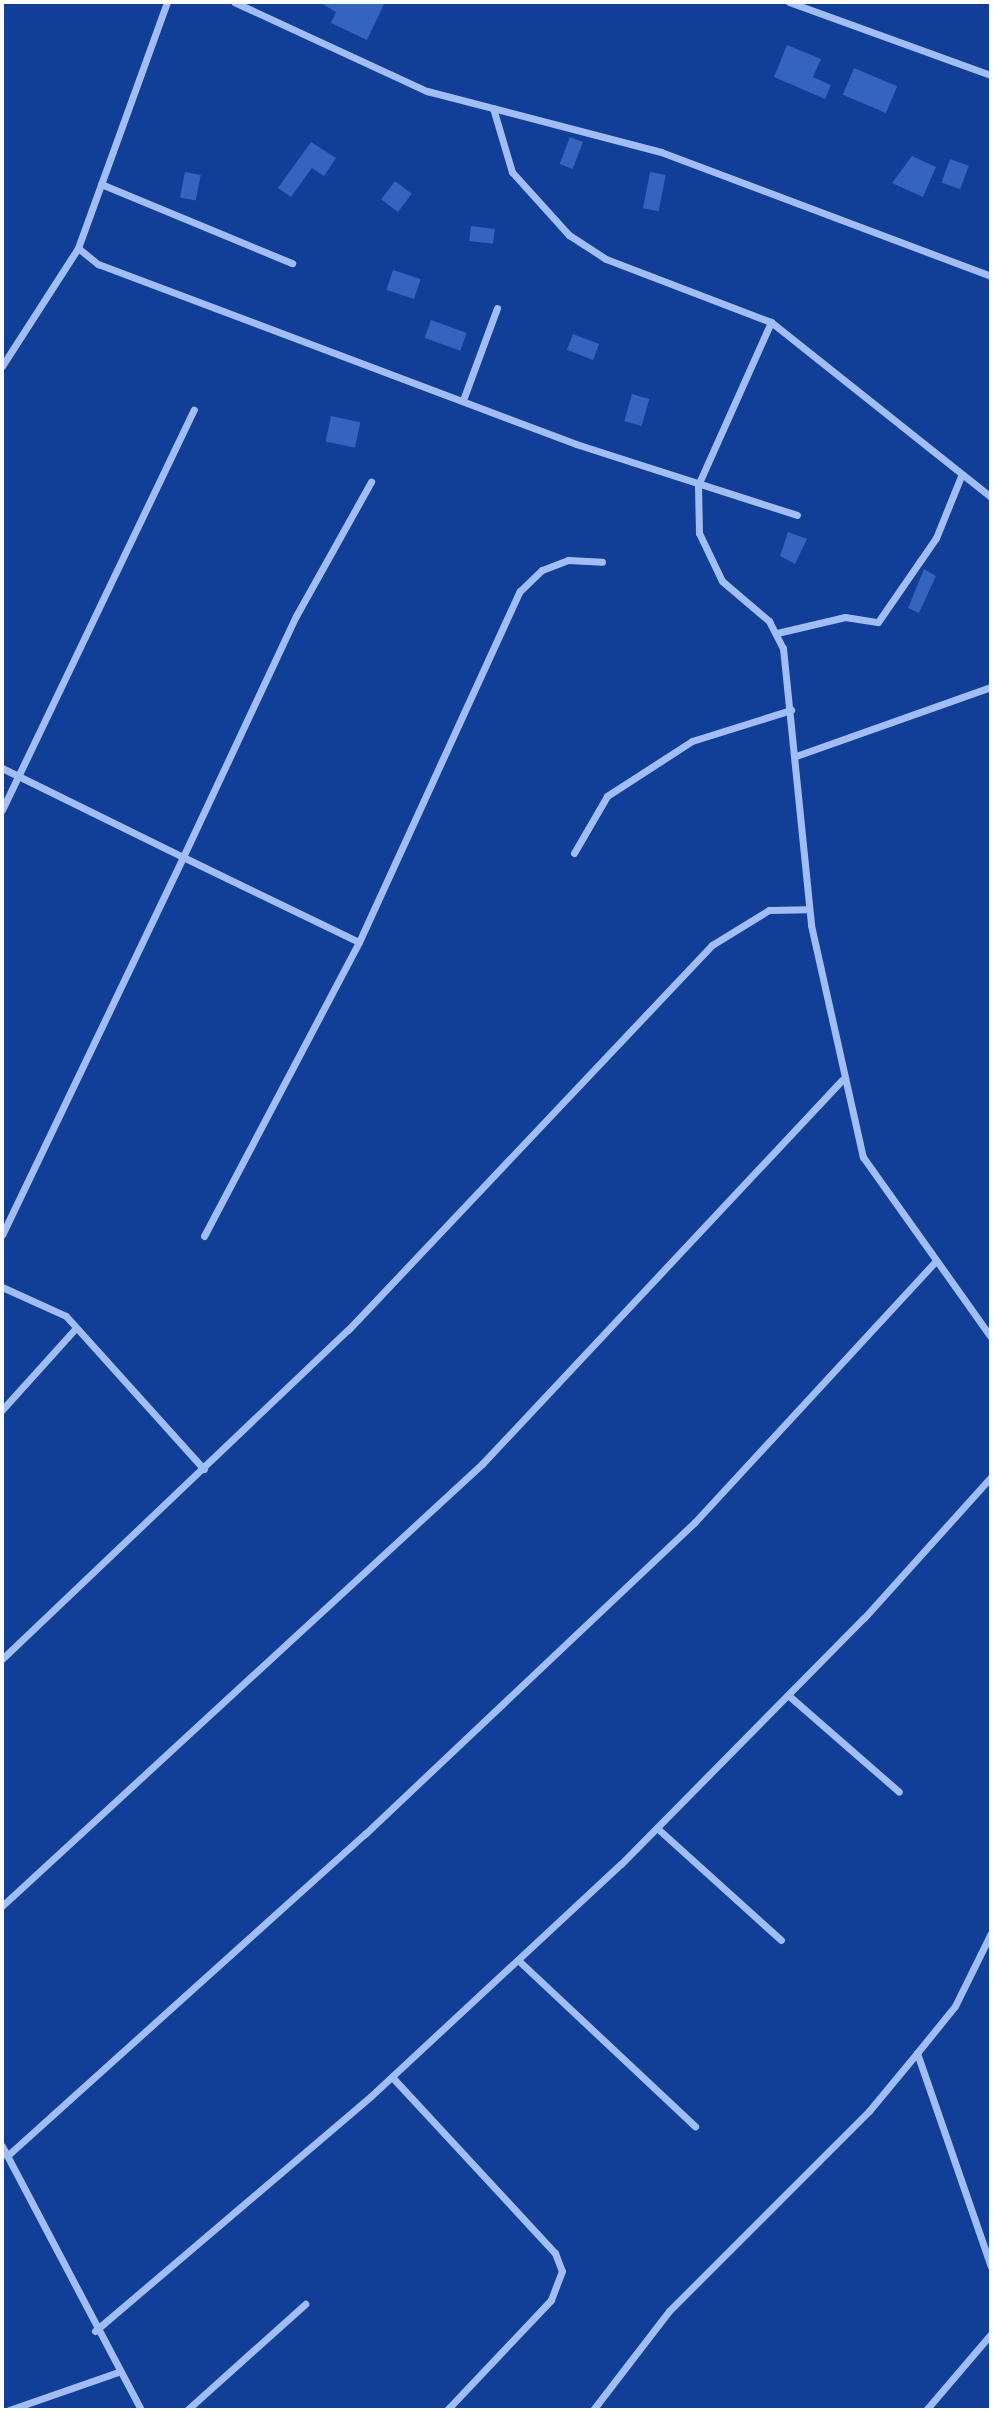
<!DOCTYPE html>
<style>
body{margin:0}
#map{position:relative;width:993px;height:2412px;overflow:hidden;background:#113e96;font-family:Overpass,sans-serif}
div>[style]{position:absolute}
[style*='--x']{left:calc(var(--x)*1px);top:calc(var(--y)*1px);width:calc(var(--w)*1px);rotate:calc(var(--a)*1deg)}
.building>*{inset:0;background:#3464bd;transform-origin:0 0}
.street>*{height:7px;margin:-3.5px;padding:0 3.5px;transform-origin:3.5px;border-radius:3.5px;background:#a1bef4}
span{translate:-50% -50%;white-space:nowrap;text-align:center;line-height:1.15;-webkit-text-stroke:5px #113e96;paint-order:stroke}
.frame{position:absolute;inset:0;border:4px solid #fff;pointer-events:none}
</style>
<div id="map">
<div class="building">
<div style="clip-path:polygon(319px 2px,385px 2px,367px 40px,331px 23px,336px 12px)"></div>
<div style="clip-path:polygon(787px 45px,821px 59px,813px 77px,831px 85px,825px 99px,774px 77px)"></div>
<div style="left:854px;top:68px;width:47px;height:29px;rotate:23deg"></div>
<div style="left:570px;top:137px;width:14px;height:29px;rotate:21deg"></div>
<div style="clip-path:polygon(311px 142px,336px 158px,324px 176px,312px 168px,291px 197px,278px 188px)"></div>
<div style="clip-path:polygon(912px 156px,936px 167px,923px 197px,892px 183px)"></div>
<div style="left:950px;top:159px;width:20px;height:25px;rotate:20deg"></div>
<div style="left:185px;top:172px;width:16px;height:26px;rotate:11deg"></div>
<div style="left:650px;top:172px;width:16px;height:37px;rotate:11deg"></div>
<div style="left:395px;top:181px;width:21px;height:23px;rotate:37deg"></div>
<div style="left:471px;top:226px;width:24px;height:15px;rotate:7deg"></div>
<div style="left:393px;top:270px;width:29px;height:21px;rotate:18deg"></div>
<div style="left:431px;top:320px;width:38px;height:19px;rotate:20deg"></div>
<div style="left:573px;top:334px;width:28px;height:17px;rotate:21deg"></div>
<div style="left:632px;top:394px;width:18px;height:28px;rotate:16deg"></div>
<div style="left:331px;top:416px;width:30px;height:26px;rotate:12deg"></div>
<div style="clip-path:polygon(788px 532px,807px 539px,795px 564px,780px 556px)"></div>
<div style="clip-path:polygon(924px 569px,936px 576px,919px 613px,908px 608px)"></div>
</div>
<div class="street">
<div style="--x:234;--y:2;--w:213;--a:24.8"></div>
<div style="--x:427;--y:91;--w:242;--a:14.6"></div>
<div style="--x:661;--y:152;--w:353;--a:20.6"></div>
<div style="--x:789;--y:2;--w:215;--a:19.9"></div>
<div style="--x:493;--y:108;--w:67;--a:73.5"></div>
<div style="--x:512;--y:172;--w:85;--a:47.9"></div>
<div style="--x:569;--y:235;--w:44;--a:33"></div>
<div style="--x:606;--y:259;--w:177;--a:20.9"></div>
<div style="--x:771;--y:322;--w:281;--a:38.5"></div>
<div style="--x:101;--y:184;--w:207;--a:22.5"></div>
<div style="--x:78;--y:248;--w:26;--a:39"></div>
<div style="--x:98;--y:264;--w:511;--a:20.63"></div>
<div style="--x:576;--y:444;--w:232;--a:17.8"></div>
<div style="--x:771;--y:322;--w:179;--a:114.1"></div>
<div style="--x:698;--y:485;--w:48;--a:88.8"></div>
<div style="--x:699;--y:533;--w:53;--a:64.4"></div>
<div style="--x:722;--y:581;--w:62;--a:40.4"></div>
<div style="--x:769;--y:621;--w:30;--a:63"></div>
<div style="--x:783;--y:648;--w:278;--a:84.2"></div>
<div style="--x:811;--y:925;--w:238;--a:77.4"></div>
<div style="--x:863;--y:1157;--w:221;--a:54.6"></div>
<div style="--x:2;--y:366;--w:140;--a:-57.2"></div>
<div style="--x:78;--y:248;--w:262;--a:-70.1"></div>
<div style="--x:463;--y:400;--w:98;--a:-69.7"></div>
<div style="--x:777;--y:633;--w:70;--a:-13.2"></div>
<div style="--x:845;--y:617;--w:33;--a:9"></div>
<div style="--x:878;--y:622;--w:102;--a:-55.4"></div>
<div style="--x:936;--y:538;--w:67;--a:-68"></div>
<div style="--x:796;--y:756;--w:207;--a:-19.5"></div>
<div style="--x:2;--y:768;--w:202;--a:26.2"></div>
<div style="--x:183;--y:857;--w:266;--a:-64.9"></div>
<div style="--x:296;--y:616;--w:154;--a:-60.8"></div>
<div style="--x:2;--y:810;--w:444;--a:-64.4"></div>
<div style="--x:574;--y:853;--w:66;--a:-59.9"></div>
<div style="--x:607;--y:796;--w:101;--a:-32.9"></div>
<div style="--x:692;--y:741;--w:104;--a:-17.4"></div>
<div style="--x:2;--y:1235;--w:419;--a:-64.4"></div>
<div style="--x:183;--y:857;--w:195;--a:25.8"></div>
<div style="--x:204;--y:1236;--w:332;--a:-62.2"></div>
<div style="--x:359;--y:942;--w:386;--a:-65.4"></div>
<div style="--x:520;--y:591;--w:30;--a:-44"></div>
<div style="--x:542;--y:570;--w:28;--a:-21"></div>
<div style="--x:568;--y:560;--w:34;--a:3"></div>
<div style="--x:2;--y:1287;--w:70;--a:24.4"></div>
<div style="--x:66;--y:1316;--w:206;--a:48"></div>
<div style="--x:2;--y:1410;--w:108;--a:-48"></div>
<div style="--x:2;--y:1659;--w:477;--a:-43.6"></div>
<div style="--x:348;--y:1330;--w:530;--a:-46.61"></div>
<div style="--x:712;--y:945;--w:67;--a:-31.6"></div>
<div style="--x:769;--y:910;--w:39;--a:-1"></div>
<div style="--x:788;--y:1695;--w:147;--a:41.1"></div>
<div style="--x:657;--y:1828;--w:167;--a:42.1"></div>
<div style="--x:2;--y:1906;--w:653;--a:-42.64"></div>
<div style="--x:482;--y:1464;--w:526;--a:-46.85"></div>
<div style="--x:518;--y:1960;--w:243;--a:43.2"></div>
<div style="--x:917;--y:2053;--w:226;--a:70.9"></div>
<div style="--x:392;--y:2077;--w:240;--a:47.2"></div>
<div style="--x:555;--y:2253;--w:19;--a:69"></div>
<div style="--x:562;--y:2271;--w:31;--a:111"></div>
<div style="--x:551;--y:2300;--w:151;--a:133.4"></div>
<div style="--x:2;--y:2146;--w:298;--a:62.2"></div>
<div style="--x:7;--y:2156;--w:482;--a:-42"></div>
<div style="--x:365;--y:1834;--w:453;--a:-43.4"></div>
<div style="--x:694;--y:1523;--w:355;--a:-47.3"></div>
<div style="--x:95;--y:2331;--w:362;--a:-40.4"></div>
<div style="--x:371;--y:2096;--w:341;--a:-42.9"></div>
<div style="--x:621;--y:1864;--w:346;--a:-45.4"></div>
<div style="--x:864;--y:1618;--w:190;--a:-48"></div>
<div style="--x:9;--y:2410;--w:115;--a:-19.2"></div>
<div style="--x:187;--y:2410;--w:159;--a:-41.9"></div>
<div style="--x:593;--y:2410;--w:125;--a:-52.5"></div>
<div style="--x:669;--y:2311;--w:283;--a:-45"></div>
<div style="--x:869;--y:2111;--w:75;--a:-50.4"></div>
<div style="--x:917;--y:2053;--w:60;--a:-51"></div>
<div style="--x:955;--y:2006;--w:81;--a:-63.7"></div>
<div style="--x:926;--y:2410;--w:100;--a:-49.5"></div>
</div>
<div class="frame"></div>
</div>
